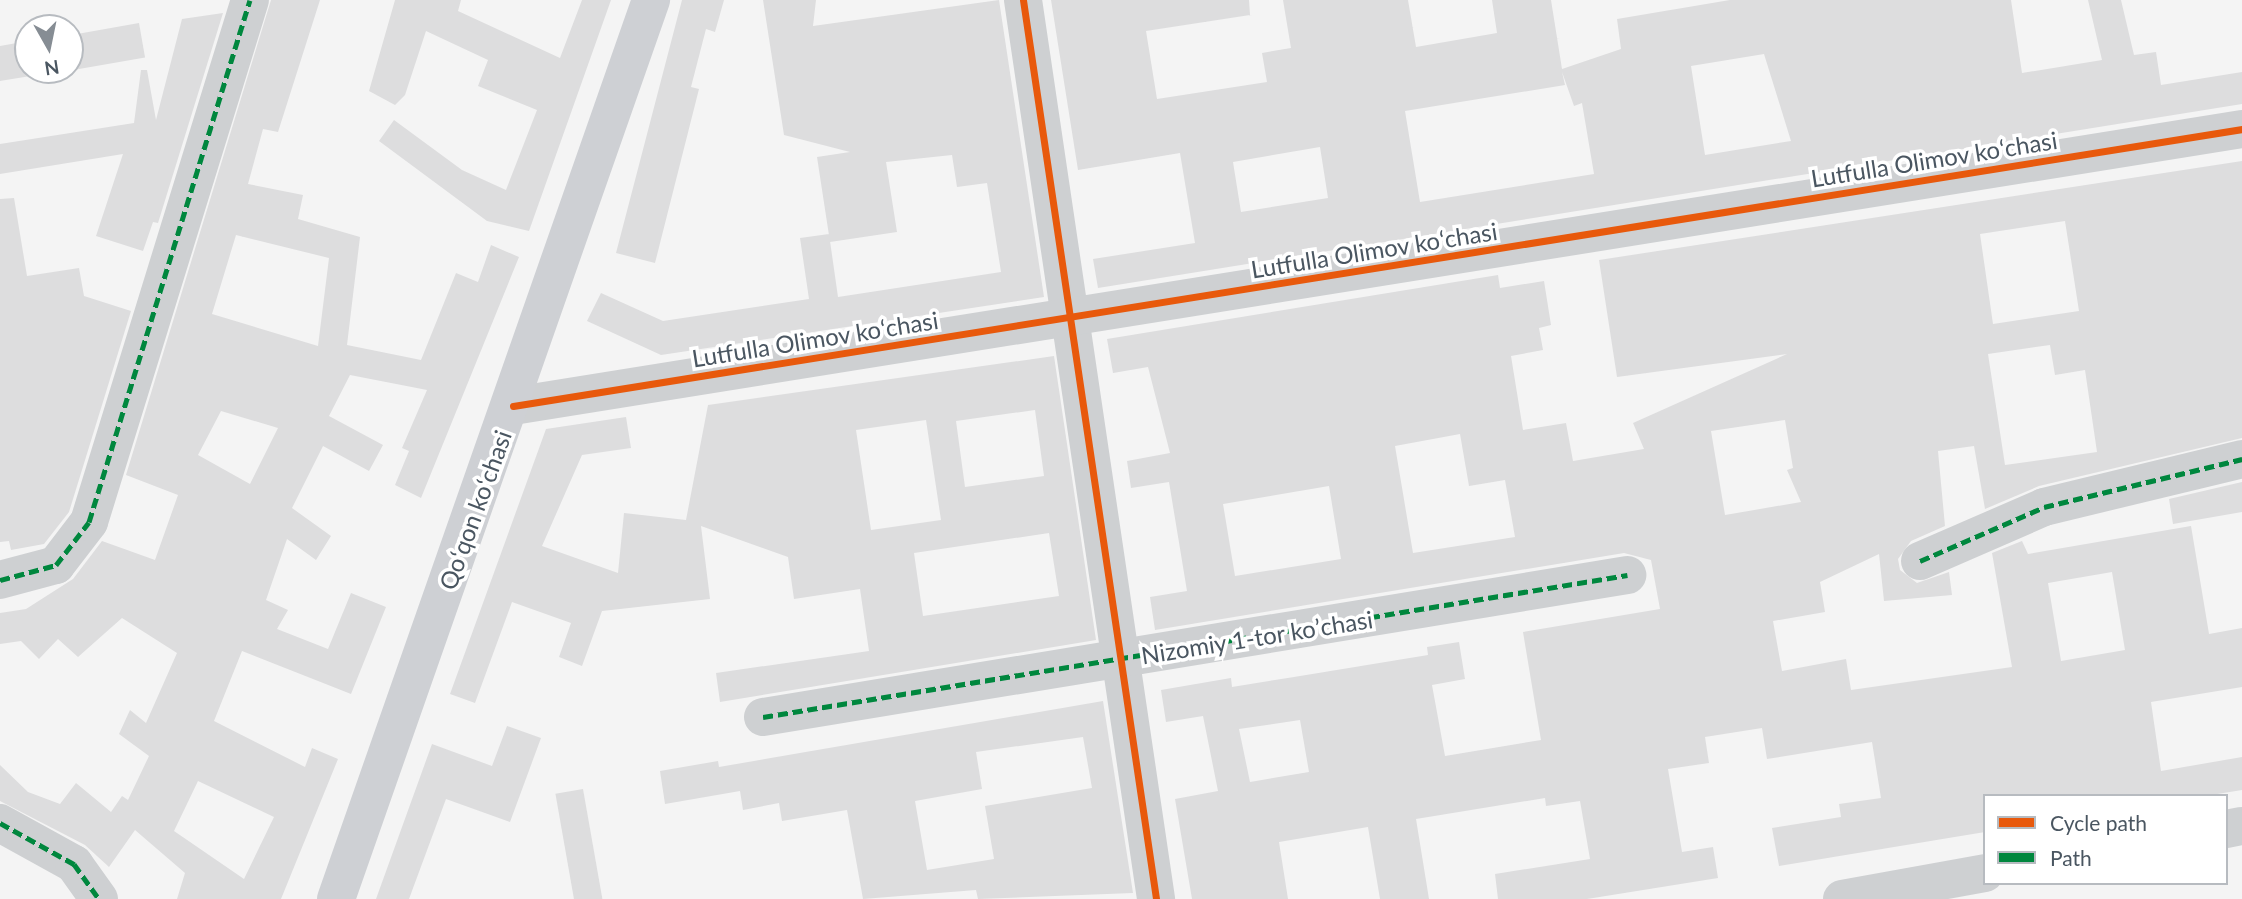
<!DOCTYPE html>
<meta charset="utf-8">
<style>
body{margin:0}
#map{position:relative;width:2242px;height:899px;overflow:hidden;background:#f4f4f4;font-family:Lato,sans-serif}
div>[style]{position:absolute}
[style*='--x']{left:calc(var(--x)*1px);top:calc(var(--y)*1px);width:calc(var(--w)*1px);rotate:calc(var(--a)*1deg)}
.building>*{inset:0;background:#ddddde;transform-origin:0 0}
.street>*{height:38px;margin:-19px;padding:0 19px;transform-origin:19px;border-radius:19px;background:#ced0d2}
.secondary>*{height:38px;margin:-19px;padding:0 19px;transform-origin:19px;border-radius:19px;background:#ced0d4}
.quiet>*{height:5px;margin-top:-2.5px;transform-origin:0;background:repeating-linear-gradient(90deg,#00873e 0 10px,transparent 0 15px)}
.cycleway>*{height:7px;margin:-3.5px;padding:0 3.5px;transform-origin:3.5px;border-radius:3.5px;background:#e8590c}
span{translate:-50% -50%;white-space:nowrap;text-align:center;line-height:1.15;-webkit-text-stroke:7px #fff;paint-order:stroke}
.street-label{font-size:24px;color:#4a5661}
.legend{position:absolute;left:1983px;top:794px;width:245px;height:91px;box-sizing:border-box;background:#fff;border:2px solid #b7bbc0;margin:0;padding:9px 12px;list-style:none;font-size:21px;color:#4a5661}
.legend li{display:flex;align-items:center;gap:14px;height:35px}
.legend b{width:35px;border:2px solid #b7bbc0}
.north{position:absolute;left:14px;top:14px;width:70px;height:70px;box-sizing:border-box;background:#fff;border:2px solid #b7bbc0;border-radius:50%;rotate:171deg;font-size:19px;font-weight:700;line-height:28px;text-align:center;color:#4a5661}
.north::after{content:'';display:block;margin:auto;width:24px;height:32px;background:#868d94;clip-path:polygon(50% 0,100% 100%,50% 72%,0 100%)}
</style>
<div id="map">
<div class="building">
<div style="clip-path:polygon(evenodd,271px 0,320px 0,278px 132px,263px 129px,248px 184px,303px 195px,298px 219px,360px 237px,347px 345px,421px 360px,456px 273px,478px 282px,491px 245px,519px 257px,421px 498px,395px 485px,409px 451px,402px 448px,427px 390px,350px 375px,329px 416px,383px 445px,369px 471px,323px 446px,292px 508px,331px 536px,316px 560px,287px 539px,266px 600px,288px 610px,277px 629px,328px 649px,351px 593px,386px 607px,351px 694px,242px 651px,214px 721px,305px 767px,312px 748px,338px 759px,281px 899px,177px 899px,185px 873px,135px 830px,109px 867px,85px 845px,0 801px,0 765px,28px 792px,60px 804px,76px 783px,111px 812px,122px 796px,128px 800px,149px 756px,119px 734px,130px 710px,146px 723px,177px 653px,122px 618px,78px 657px,58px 639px,39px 659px,21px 641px,0 644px,0 613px,26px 609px,73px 579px,102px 541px,155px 560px,178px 495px,126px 475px,271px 0,236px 235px,329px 258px,318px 346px,212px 314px,236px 235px,271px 0,221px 411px,278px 428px,250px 484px,198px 455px,221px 411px,271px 0,198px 781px,274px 817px,244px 879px,174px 831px,198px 781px)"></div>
<div style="clip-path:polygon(395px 0,461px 0,458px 11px,560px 58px,582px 0,611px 0,529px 231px,487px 221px,379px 141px,394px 120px,462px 170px,506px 190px,537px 110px,478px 86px,488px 60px,426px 31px,405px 95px,395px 105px,369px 91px)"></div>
<div style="clip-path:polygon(682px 0,724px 0,715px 32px,706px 29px,691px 87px,699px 89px,655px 263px,616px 253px)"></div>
<div style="clip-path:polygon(763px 0,816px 0,813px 26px,999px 0,1044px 297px,661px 355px,587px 321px,601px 293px,663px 321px,809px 299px,800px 238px,829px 234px,838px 297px,1001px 272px,987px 183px,957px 187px,952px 155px,886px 162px,897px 232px,830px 242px,817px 157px,850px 152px,784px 135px)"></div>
<div style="clip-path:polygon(evenodd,1051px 0,1249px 0,1250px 15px,1146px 31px,1157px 99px,1267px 82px,1262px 53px,1291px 48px,1283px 0,1408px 0,1416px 47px,1497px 33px,1492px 0,1551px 0,1562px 69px,1621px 49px,1617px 19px,1730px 0,2011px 0,2022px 73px,2102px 60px,2088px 0,2121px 0,2134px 55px,2156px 52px,2161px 85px,2242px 72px,2242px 104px,1098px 288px,1093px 259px,1195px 243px,1180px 153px,1078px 170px,1051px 0,1764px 54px,1791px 141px,1705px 155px,1691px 66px,1764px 54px,1051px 0,1562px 72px,1574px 106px,1582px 103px,1594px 174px,1420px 202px,1405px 111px,1565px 85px,1562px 72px,1051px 0,1320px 147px,1328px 198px,1241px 212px,1233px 162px,1320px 147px)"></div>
<div style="clip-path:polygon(223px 13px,158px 223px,153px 222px,143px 251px,96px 236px,123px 154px,0 174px,0 144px,134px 123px,141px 70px,147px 70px,156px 120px,182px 19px)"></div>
<div style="left:139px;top:23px;width:35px;height:70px;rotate:80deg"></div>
<div style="clip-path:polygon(28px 41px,28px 70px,67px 70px,0 81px,0 46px)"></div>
<div style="clip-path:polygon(evenodd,2242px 161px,2242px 438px,2039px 486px,1985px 509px,1974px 446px,1938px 451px,1945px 526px,1911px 541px,1898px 559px,1900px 570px,1917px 583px,1949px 572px,1952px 595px,1884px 601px,1879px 554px,1820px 582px,1825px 612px,1773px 621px,1782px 671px,1846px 659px,1851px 690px,2012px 667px,1992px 553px,2022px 541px,2028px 554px,2191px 526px,2209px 634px,2242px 628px,2242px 687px,2151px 702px,2161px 771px,2242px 757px,2242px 790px,2205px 796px,1985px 796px,1985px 832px,1779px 866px,1772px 828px,1841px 817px,1839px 804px,1881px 798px,1872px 742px,1767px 759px,1762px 728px,1705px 737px,1709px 763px,1668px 769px,1682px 852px,1713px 847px,1718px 878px,1587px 899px,1498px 899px,1495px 874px,1590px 859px,1580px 801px,1546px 806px,1545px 798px,1416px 819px,1429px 899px,1380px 899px,1368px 827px,1279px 842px,1288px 899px,1192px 899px,1175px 799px,1218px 791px,1203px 716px,1166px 722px,1161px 690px,1231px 678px,1232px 687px,1294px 677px,1428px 655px,1427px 647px,1459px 642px,1465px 679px,1432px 685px,1445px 756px,1541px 740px,1523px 632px,1660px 609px,1651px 560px,1624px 553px,1155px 630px,1150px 597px,1187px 591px,1169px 482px,1131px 488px,1127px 461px,1170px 453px,1148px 367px,1113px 373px,1107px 339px,1498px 275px,1500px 288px,1544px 281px,1551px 325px,1539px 328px,1543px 350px,1511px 356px,1523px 430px,1566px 423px,1573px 461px,1644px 449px,1633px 423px,1787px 354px,1617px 377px,1599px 260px,2242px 161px,2065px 221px,2079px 311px,1993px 324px,1980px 234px,2065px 221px,2242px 161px,2050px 345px,2055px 375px,2085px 370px,2097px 452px,2005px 465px,1988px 354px,2050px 345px,2242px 161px,1785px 420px,1793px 468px,1787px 470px,1801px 502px,1725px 515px,1711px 431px,1785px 420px,2242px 161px,1460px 434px,1469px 486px,1505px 480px,1515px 537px,1413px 553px,1395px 446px,1460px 434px,2242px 161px,1329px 486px,1341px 559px,1235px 576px,1223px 504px,1329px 486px,2242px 161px,2112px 572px,2125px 650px,2061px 661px,2048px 583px,2112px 572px,2242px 161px,1300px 720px,1309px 772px,1250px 782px,1239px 729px,1300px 720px)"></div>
<div style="clip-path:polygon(14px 198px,27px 276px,79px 268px,84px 296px,131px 311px,69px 512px,44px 544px,11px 550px,9px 541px,0 542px,0 199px)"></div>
<div style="clip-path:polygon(evenodd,1054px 356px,1096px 640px,720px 702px,716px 673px,869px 651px,860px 589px,794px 599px,788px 557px,701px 526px,710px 599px,602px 611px,582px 666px,559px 657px,571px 623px,512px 602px,475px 703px,450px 694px,546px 429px,626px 417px,631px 448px,582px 455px,542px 546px,618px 573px,624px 513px,686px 520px,708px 405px,1054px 356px,1035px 410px,1044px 476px,965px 487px,956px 421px,1035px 410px,1054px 356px,926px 420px,941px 520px,871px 530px,856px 430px,926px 420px,1054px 356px,1049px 533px,1059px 596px,923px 616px,914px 553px,1049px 533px)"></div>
<div style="clip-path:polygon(2242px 482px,2242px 512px,2173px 524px,2169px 499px)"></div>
<div style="clip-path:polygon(evenodd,1103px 701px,1133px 893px,978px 899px,976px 890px,863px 899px,847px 810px,782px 821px,779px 803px,743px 810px,740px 791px,665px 804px,660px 771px,718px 761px,719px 767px,1103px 701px,1083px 737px,1092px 788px,985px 806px,994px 859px,927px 870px,915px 801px,982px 789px,976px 752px,1083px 737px)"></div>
<div style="clip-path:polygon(507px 726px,541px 738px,510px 822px,446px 799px,409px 899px,376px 899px,432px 744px,492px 766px)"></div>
<div style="left:583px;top:789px;width:112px;height:28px;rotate:80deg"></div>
</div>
<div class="street">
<div style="--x:1023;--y:0;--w:909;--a:81.58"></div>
<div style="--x:513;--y:406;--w:1751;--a:-9.1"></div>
<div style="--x:1920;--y:561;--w:135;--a:-23.5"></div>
<div style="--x:2044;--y:507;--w:204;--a:-13.6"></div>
<div style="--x:0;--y:580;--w:58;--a:-15"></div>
<div style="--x:56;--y:565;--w:54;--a:-52.5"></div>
<div style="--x:89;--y:522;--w:546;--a:-72.86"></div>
<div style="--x:763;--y:717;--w:876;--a:-9.33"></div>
<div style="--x:0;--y:823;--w:85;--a:29"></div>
<div style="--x:74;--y:864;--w:43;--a:54.5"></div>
<div style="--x:2226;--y:829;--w:16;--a:-11"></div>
<div style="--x:1842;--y:899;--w:145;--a:-10.3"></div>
</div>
<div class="secondary">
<div style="--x:336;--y:899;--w:953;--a:-70.69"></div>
</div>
<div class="quiet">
<div style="--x:1920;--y:561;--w:135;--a:-23.5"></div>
<div style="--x:2044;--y:507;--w:204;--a:-13.6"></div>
<div style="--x:0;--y:580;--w:58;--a:-15"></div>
<div style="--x:56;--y:565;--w:54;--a:-52.5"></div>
<div style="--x:89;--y:522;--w:546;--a:-72.86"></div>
<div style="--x:763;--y:717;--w:876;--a:-9.33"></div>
<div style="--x:0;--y:823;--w:85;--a:29"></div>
<div style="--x:74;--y:864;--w:43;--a:54.5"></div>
</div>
<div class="cycleway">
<div style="--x:1023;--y:0;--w:909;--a:81.58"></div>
<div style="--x:513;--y:406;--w:1751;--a:-9.1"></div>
</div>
<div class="street-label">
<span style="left:1934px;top:159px;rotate:-9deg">Lutfulla Olimov koʻchasi</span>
<span style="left:1374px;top:250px;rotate:-9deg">Lutfulla Olimov koʻchasi</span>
<span style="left:815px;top:339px;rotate:-9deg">Lutfulla Olimov koʻchasi</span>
<span style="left:475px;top:510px;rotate:-70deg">Qoʻqon koʻchasi</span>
<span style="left:1257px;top:637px;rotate:-9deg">Nizomiy 1-tor koʼchasi</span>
</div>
<ul class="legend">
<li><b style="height:9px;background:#e8590c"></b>Cycle path</li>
<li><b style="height:9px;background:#00873e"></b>Path</li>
</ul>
<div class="north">N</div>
</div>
